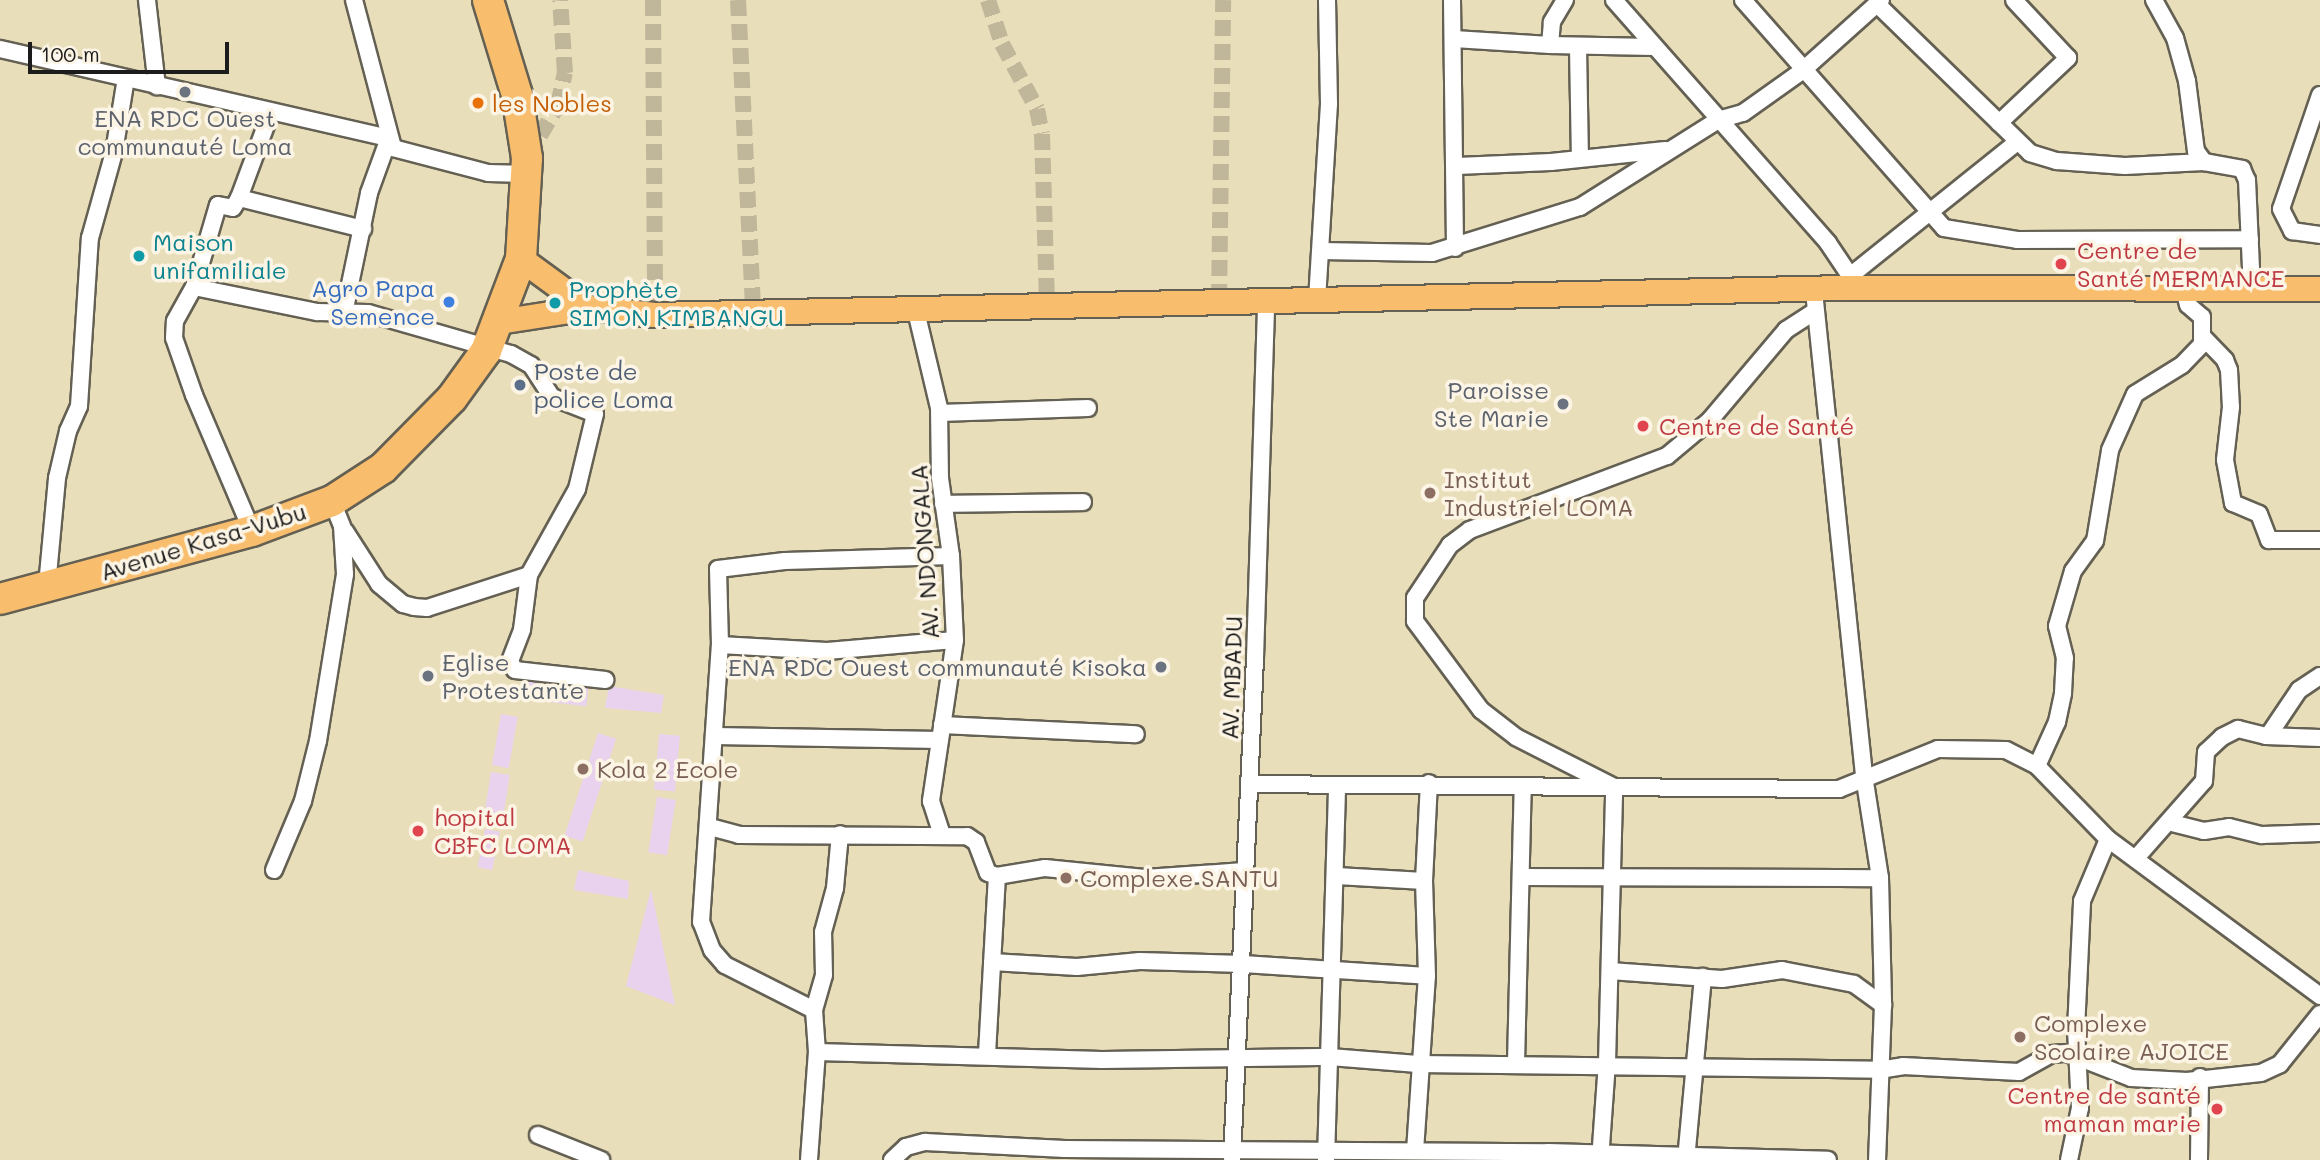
<!DOCTYPE html>
<meta charset="utf-8">
<style>
body{margin:0}
#map{position:relative;width:2320px;height:1160px;overflow:hidden;background:#e9deba;font-family:Mali,sans-serif}
div>[style]{position:absolute}
[style*='--x']{left:calc(var(--x)*1px);top:calc(var(--y)*1px);width:calc(var(--w)*1px);rotate:calc(var(--a)*1deg)}
.built>*{inset:0;background:#e8d2ee;transform-origin:0 0}
.round{border-radius:50%}
.street-tunnel>*{height:16px;margin-top:-8px;transform-origin:0;background:repeating-linear-gradient(90deg,#c0b79a 0 16px,transparent 0 24px)}
.roads{filter:drop-shadow(2px 0 #646053) drop-shadow(-2px 0 #646053) drop-shadow(0 2px #646053) drop-shadow(0 -2px #646053)}
.street>*{height:16px;margin:-8px;padding:0 8px;transform-origin:8px;border-radius:8px;background:#fff}
.primary>*{height:24px;margin:-12px;padding:0 12px;transform-origin:12px;border-radius:12px;background:#f9be6d}
.highway>*{height:30px;margin:-15px;padding:0 15px;transform-origin:15px;border-radius:15px;background:#f9be6d}
.dots>*{width:19px;height:19px;translate:-50% -50%;box-sizing:border-box;border:4px solid #fcf5e5;border-radius:50%}
span{translate:-50% -50%;white-space:nowrap;text-align:center;line-height:1.15;-webkit-text-stroke:7px #fcf5e5;paint-order:stroke}
.food-label{font-size:24px;color:#c56008}
.left{translate:0 -50%;text-align:left}
.worship-label{font-size:24px;color:#5b616d}
.right{translate:-100% -50%;text-align:right}
.culture-label{font-size:24px;color:#0d838f}
.health-label{font-size:24px;color:#be3a42}
.shop-label{font-size:24px;color:#366cbe}
.service-label{font-size:24px;color:#4e5e75}
.education-label{font-size:24px;color:#785e54}
.street-label{font-size:24px;color:#1c1c1c}
.scale{position:absolute;left:28px;top:42px;width:201px;height:32px;box-sizing:border-box;border:4px solid #1c1c1c;border-top:0;padding-left:9px;font-size:21px;line-height:24px;white-space:nowrap;color:#1c1c1c;-webkit-text-stroke:5px #fcf5e5;paint-order:stroke}
</style>
<div id="map">
<div class="built">
<div style="left:548px;top:679px;width:41px;height:23px;rotate:6deg"></div>
<div class="round" style="left:521px;top:680px;width:20px;height:20px"></div>
<div style="clip-path:polygon(609px 686px,664px 695px,661px 713px,605px 708px)"></div>
<div style="left:501px;top:714px;width:17px;height:52px;rotate:10deg"></div>
<div style="left:598px;top:733px;width:19px;height:108px;rotate:18deg"></div>
<div style="left:659px;top:734px;width:21px;height:56px;rotate:5deg"></div>
<div style="left:491px;top:772px;width:19px;height:52px;rotate:9deg"></div>
<div style="left:657px;top:797px;width:19px;height:56px;rotate:9deg"></div>
<div style="left:485px;top:829px;width:15px;height:39px;rotate:11deg"></div>
<div style="clip-path:polygon(578px 870px,629px 881px,628px 899px,574px 890px)"></div>
<div style="clip-path:polygon(651px 889px,675px 1005px,626px 986px)"></div>
</div>
<div class="street-tunnel">
<div style="--x:653;--y:0;--w:315;--a:89.6"></div>
<div style="--x:738;--y:0;--w:312;--a:87.2"></div>
<div style="--x:988;--y:0;--w:46;--a:72.3"></div>
<div style="--x:1002;--y:44;--w:74;--a:61.7"></div>
<div style="--x:1037;--y:109;--w:25;--a:79"></div>
<div style="--x:1042;--y:134;--w:169;--a:88.3"></div>
<div style="--x:528;--y:156;--w:59;--a:-59.5"></div>
<div style="--x:558;--y:105;--w:33;--a:-78"></div>
<div style="--x:565;--y:73;--w:73;--a:-93.9"></div>
<div style="--x:1219;--y:300;--w:300;--a:-89.2"></div>
</div>
<div class="roads">
<div class="street">
<div style="--x:147;--y:0;--w:87;--a:83.4"></div>
<div style="--x:354;--y:0;--w:153;--a:75.2"></div>
<div style="--x:393;--y:148;--w:98;--a:14.7"></div>
<div style="--x:488;--y:173;--w:40;--a:1.4"></div>
<div style="--x:1452;--y:0;--w:248;--a:89.3"></div>
<div style="--x:1565;--y:0;--w:26;--a:121"></div>
<div style="--x:1552;--y:22;--w:23;--a:95"></div>
<div style="--x:1550;--y:45;--w:104;--a:1.1"></div>
<div style="--x:1614;--y:0;--w:324;--a:48.6"></div>
<div style="--x:1828;--y:243;--w:40;--a:56"></div>
<div style="--x:1850;--y:276;--w:13;--a:117"></div>
<div style="--x:1743;--y:0;--w:304;--a:48.6"></div>
<div style="--x:1944;--y:228;--w:74;--a:9.3"></div>
<div style="--x:2017;--y:240;--w:233;--a:-0.2"></div>
<div style="--x:2154;--y:0;--w:43;--a:61.1"></div>
<div style="--x:2175;--y:38;--w:45;--a:74.4"></div>
<div style="--x:2187;--y:81;--w:71;--a:82.7"></div>
<div style="--x:2196;--y:151;--w:14;--a:54"></div>
<div style="--x:1878;--y:5;--w:212;--a:44.2"></div>
<div style="--x:2030;--y:153;--w:28;--a:17"></div>
<div style="--x:2057;--y:161;--w:68;--a:4.2"></div>
<div style="--x:2125;--y:166;--w:79;--a:-2.9"></div>
<div style="--x:2204;--y:162;--w:39;--a:10"></div>
<div style="--x:2242;--y:169;--w:12;--a:66"></div>
<div style="--x:2247;--y:180;--w:109;--a:87.4"></div>
<div style="--x:1454;--y:39;--w:96;--a:3.6"></div>
<div style="--x:1578;--y:47;--w:111;--a:89"></div>
<div style="--x:0;--y:49;--w:399;--a:12.9"></div>
<div style="--x:2320;--y:95;--w:120;--a:108.9"></div>
<div style="--x:2281;--y:209;--w:25;--a:63"></div>
<div style="--x:2292;--y:231;--w:28;--a:8"></div>
<div style="--x:1999;--y:123;--w:95;--a:-43.3"></div>
<div style="--x:2068;--y:58;--w:79;--a:-133"></div>
<div style="--x:1457;--y:166;--w:94;--a:-2.4"></div>
<div style="--x:1551;--y:162;--w:115;--a:-6"></div>
<div style="--x:239;--y:198;--w:128;--a:14"></div>
<div style="--x:1321;--y:251;--w:111;--a:1"></div>
<div style="--x:1432;--y:253;--w:155;--a:-17.3"></div>
<div style="--x:1580;--y:207;--w:163;--a:-32.2"></div>
<div style="--x:1718;--y:120;--w:26;--a:-16"></div>
<div style="--x:1743;--y:113;--w:72;--a:-35.4"></div>
<div style="--x:1802;--y:71;--w:106;--a:-41.9"></div>
<div style="--x:1850;--y:276;--w:213;--a:-38.7"></div>
<div style="--x:194;--y:287;--w:126;--a:11.5"></div>
<div style="--x:317;--y:312;--w:51;--a:1.1"></div>
<div style="--x:368;--y:313;--w:149;--a:16"></div>
<div style="--x:511;--y:354;--w:23;--a:29"></div>
<div style="--x:531;--y:365;--w:38;--a:57"></div>
<div style="--x:552;--y:397;--w:46;--a:21.6"></div>
<div style="--x:595;--y:414;--w:77;--a:103.5"></div>
<div style="--x:577;--y:489;--w:98;--a:119.2"></div>
<div style="--x:529;--y:575;--w:55;--a:97.3"></div>
<div style="--x:522;--y:630;--w:34;--a:111"></div>
<div style="--x:510;--y:662;--w:9;--a:58"></div>
<div style="--x:515;--y:670;--w:91;--a:6.3"></div>
<div style="--x:1317;--y:300;--w:196;--a:-86.5"></div>
<div style="--x:1329;--y:104;--w:104;--a:-91.1"></div>
<div style="--x:1815;--y:301;--w:484;--a:84.1"></div>
<div style="--x:1865;--y:782;--w:97;--a:81.1"></div>
<div style="--x:1880;--y:878;--w:127;--a:88.6"></div>
<div style="--x:1883;--y:1005;--w:155;--a:92.2"></div>
<div style="--x:915;--y:307;--w:104;--a:76.6"></div>
<div style="--x:939;--y:408;--w:70;--a:89.2"></div>
<div style="--x:940;--y:478;--w:79;--a:82"></div>
<div style="--x:951;--y:556;--w:84;--a:87.3"></div>
<div style="--x:955;--y:640;--w:163;--a:98.5"></div>
<div style="--x:931;--y:801;--w:36;--a:72"></div>
<div style="--x:344;--y:313;--w:123;--a:-78.2"></div>
<div style="--x:369;--y:193;--w:59;--a:-70"></div>
<div style="--x:2203;--y:337;--w:32;--a:46"></div>
<div style="--x:2225;--y:360;--w:11;--a:68"></div>
<div style="--x:2229;--y:370;--w:37;--a:87"></div>
<div style="--x:2231;--y:407;--w:53;--a:96.5"></div>
<div style="--x:2225;--y:460;--w:44;--a:79.5"></div>
<div style="--x:2233;--y:503;--w:28;--a:23"></div>
<div style="--x:2259;--y:514;--w:28;--a:69"></div>
<div style="--x:2269;--y:540;--w:51;--a:0"></div>
<div style="--x:940;--y:413;--w:148;--a:-1.9"></div>
<div style="--x:943;--y:504;--w:140;--a:-0.8"></div>
<div style="--x:252;--y:531;--w:148;--a:-113.1"></div>
<div style="--x:194;--y:395;--w:60;--a:-109.3"></div>
<div style="--x:174;--y:338;--w:17;--a:-87"></div>
<div style="--x:175;--y:321;--w:39;--a:-61"></div>
<div style="--x:194;--y:287;--w:85;--a:-73.7"></div>
<div style="--x:218;--y:205;--w:15;--a:11"></div>
<div style="--x:233;--y:208;--w:12;--a:-59"></div>
<div style="--x:239;--y:198;--w:92;--a:-69.6"></div>
<div style="--x:345;--y:531;--w:63;--a:57.3"></div>
<div style="--x:379;--y:584;--w:31;--a:40"></div>
<div style="--x:403;--y:604;--w:11;--a:15"></div>
<div style="--x:414;--y:607;--w:13;--a:4"></div>
<div style="--x:427;--y:608;--w:107;--a:-17.9"></div>
<div style="--x:47;--y:586;--w:108;--a:-84.7"></div>
<div style="--x:57;--y:478;--w:48;--a:-76.8"></div>
<div style="--x:68;--y:431;--w:27;--a:-66"></div>
<div style="--x:79;--y:406;--w:168;--a:-86.3"></div>
<div style="--x:90;--y:238;--w:89;--a:-74.4"></div>
<div style="--x:114;--y:152;--w:75;--a:-80.8"></div>
<div style="--x:720;--y:645;--w:107;--a:3.2"></div>
<div style="--x:827;--y:651;--w:128;--a:-4.9"></div>
<div style="--x:942;--y:725;--w:194;--a:2.7"></div>
<div style="--x:2270;--y:733;--w:52;--a:-56"></div>
<div style="--x:2299;--y:690;--w:25;--a:-34"></div>
<div style="--x:715;--y:736;--w:225;--a:1"></div>
<div style="--x:2037;--y:766;--w:48;--a:-65.6"></div>
<div style="--x:2057;--y:722;--w:30;--a:-78"></div>
<div style="--x:2063;--y:693;--w:35;--a:-87"></div>
<div style="--x:2065;--y:658;--w:33;--a:-104"></div>
<div style="--x:2057;--y:626;--w:57;--a:-73.8"></div>
<div style="--x:2073;--y:571;--w:37;--a:-54"></div>
<div style="--x:2095;--y:541;--w:92;--a:-80.6"></div>
<div style="--x:2110;--y:450;--w:61;--a:-65.9"></div>
<div style="--x:2135;--y:394;--w:55;--a:-31.7"></div>
<div style="--x:2182;--y:365;--w:29;--a:-46"></div>
<div style="--x:2202;--y:344;--w:27;--a:-90"></div>
<div style="--x:2202;--y:317;--w:18;--a:-139"></div>
<div style="--x:2188;--y:305;--w:16;--a:-104"></div>
<div style="--x:1250;--y:784;--w:589;--a:0.49"></div>
<div style="--x:1839;--y:789;--w:107;--a:-22"></div>
<div style="--x:1938;--y:749;--w:68;--a:0.8"></div>
<div style="--x:2006;--y:750;--w:35;--a:27"></div>
<div style="--x:2037;--y:766;--w:102;--a:45.8"></div>
<div style="--x:2108;--y:839;--w:264;--a:36.5"></div>
<div style="--x:2168;--y:822;--w:37;--a:14"></div>
<div style="--x:2204;--y:831;--w:25;--a:-9"></div>
<div style="--x:2229;--y:827;--w:34;--a:14"></div>
<div style="--x:2262;--y:835;--w:58;--a:-2"></div>
<div style="--x:710;--y:827;--w:30;--a:15"></div>
<div style="--x:739;--y:835;--w:228;--a:0.3"></div>
<div style="--x:967;--y:836;--w:11;--a:34"></div>
<div style="--x:976;--y:842;--w:33;--a:69"></div>
<div style="--x:988;--y:873;--w:9;--a:18"></div>
<div style="--x:997;--y:876;--w:49;--a:-9.5"></div>
<div style="--x:1045;--y:868;--w:100;--a:5.7"></div>
<div style="--x:1145;--y:878;--w:99;--a:-4"></div>
<div style="--x:2136;--y:858;--w:103;--a:-48.6"></div>
<div style="--x:2204;--y:781;--w:29;--a:-86"></div>
<div style="--x:2206;--y:752;--w:22;--a:-43"></div>
<div style="--x:2222;--y:737;--w:18;--a:-27"></div>
<div style="--x:2238;--y:729;--w:29;--a:14"></div>
<div style="--x:2266;--y:736;--w:54;--a:2.1"></div>
<div style="--x:274;--y:870;--w:75;--a:-67.2"></div>
<div style="--x:303;--y:801;--w:62;--a:-76"></div>
<div style="--x:318;--y:741;--w:169;--a:-80.8"></div>
<div style="--x:345;--y:574;--w:48;--a:-93.6"></div>
<div style="--x:342;--y:526;--w:27;--a:-112"></div>
<div style="--x:1337;--y:876;--w:87;--a:3.3"></div>
<div style="--x:1521;--y:877;--w:359;--a:0.2"></div>
<div style="--x:992;--y:962;--w:85;--a:3.4"></div>
<div style="--x:1077;--y:967;--w:63;--a:-5.4"></div>
<div style="--x:1140;--y:961;--w:103;--a:1.7"></div>
<div style="--x:1243;--y:964;--w:184;--a:3.7"></div>
<div style="--x:1610;--y:971;--w:112;--a:4.1"></div>
<div style="--x:1722;--y:979;--w:61;--a:-8.5"></div>
<div style="--x:1782;--y:970;--w:73;--a:11"></div>
<div style="--x:1854;--y:984;--w:36;--a:36"></div>
<div style="--x:814;--y:1010;--w:36;--a:-74"></div>
<div style="--x:824;--y:975;--w:43;--a:-91.3"></div>
<div style="--x:823;--y:932;--w:46;--a:-74.7"></div>
<div style="--x:835;--y:888;--w:54;--a:-84.7"></div>
<div style="--x:817;--y:1052;--w:285;--a:1.6"></div>
<div style="--x:1102;--y:1060;--w:228;--a:-0.8"></div>
<div style="--x:1330;--y:1057;--w:88;--a:4.5"></div>
<div style="--x:1418;--y:1064;--w:461;--a:0.7"></div>
<div style="--x:1879;--y:1070;--w:24;--a:-9"></div>
<div style="--x:1903;--y:1066;--w:116;--a:3"></div>
<div style="--x:2019;--y:1072;--w:37;--a:-29"></div>
<div style="--x:2051;--y:1054;--w:16;--a:-4"></div>
<div style="--x:2067;--y:1053;--w:69;--a:21.3"></div>
<div style="--x:2131;--y:1078;--w:56;--a:3.1"></div>
<div style="--x:2187;--y:1081;--w:74;--a:-6.2"></div>
<div style="--x:2261;--y:1073;--w:21;--a:-25"></div>
<div style="--x:2280;--y:1064;--w:64;--a:-51.3"></div>
<div style="--x:987;--y:1054;--w:178;--a:-86.8"></div>
<div style="--x:1516;--y:1063;--w:277;--a:-88.6"></div>
<div style="--x:538;--y:1135;--w:68;--a:21.6"></div>
<div style="--x:1415;--y:1151;--w:175;--a:-86.1"></div>
<div style="--x:1427;--y:976;--w:95;--a:-91.8"></div>
<div style="--x:1424;--y:881;--w:98;--a:-87.1"></div>
<div style="--x:1232;--y:1159;--w:502;--a:-87.37"></div>
<div style="--x:1255;--y:658;--w:360;--a:-88.2"></div>
<div style="--x:809;--y:1160;--w:108;--a:-85.8"></div>
<div style="--x:817;--y:1052;--w:42;--a:-94.1"></div>
<div style="--x:814;--y:1010;--w:100;--a:-153.2"></div>
<div style="--x:725;--y:965;--w:20;--a:-131"></div>
<div style="--x:712;--y:950;--w:30;--a:-111"></div>
<div style="--x:701;--y:922;--w:278;--a:-86.1"></div>
<div style="--x:720;--y:645;--w:76;--a:-91.5"></div>
<div style="--x:718;--y:569;--w:67;--a:-6.8"></div>
<div style="--x:785;--y:561;--w:166;--a:-1.7"></div>
<div style="--x:892;--y:1160;--w:19;--a:-43"></div>
<div style="--x:906;--y:1147;--w:20;--a:-15"></div>
<div style="--x:925;--y:1142;--w:140;--a:2.9"></div>
<div style="--x:1065;--y:1149;--w:483;--a:0.4"></div>
<div style="--x:1548;--y:1152;--w:280;--a:1.6"></div>
<div style="--x:1326;--y:1160;--w:375;--a:-88.3"></div>
<div style="--x:1600;--y:1160;--w:97;--a:-85.9"></div>
<div style="--x:1607;--y:1063;--w:276;--a:-88.5"></div>
<div style="--x:1614;--y:787;--w:110;--a:-153"></div>
<div style="--x:1516;--y:737;--w:44;--a:-142.4"></div>
<div style="--x:1481;--y:710;--w:111;--a:-126.6"></div>
<div style="--x:1415;--y:621;--w:23;--a:-90"></div>
<div style="--x:1415;--y:598;--w:64;--a:-56.6"></div>
<div style="--x:1450;--y:545;--w:25;--a:-37"></div>
<div style="--x:1470;--y:530;--w:210;--a:-20.6"></div>
<div style="--x:1667;--y:456;--w:56;--a:-39.9"></div>
<div style="--x:1710;--y:420;--w:118;--a:-49.8"></div>
<div style="--x:1786;--y:330;--w:35;--a:-33"></div>
<div style="--x:1686;--y:1160;--w:184;--a:-84.7"></div>
<div style="--x:2069;--y:1160;--w:53;--a:-78.1"></div>
<div style="--x:2080;--y:1108;--w:78;--a:-92.9"></div>
<div style="--x:2076;--y:1030;--w:129;--a:-87.3"></div>
<div style="--x:2082;--y:901;--w:67;--a:-67.2"></div>
<div style="--x:2199;--y:1160;--w:83;--a:-89.3"></div>
</div>
<div class="primary">
<div style="--x:521;--y:259;--w:83;--a:36.2"></div>
<div style="--x:499;--y:322;--w:90;--a:-8.9"></div>
<div style="--x:588;--y:308;--w:67;--a:6"></div>
<div style="--x:655;--y:315;--w:1189;--a:-1.3"></div>
<div style="--x:1844;--y:288;--w:476;--a:0.1"></div>
</div>
<div class="highway">
<div style="--x:0;--y:599;--w:261;--a:-15.1"></div>
<div style="--x:252;--y:531;--w:85;--a:-20.6"></div>
<div style="--x:332;--y:501;--w:61;--a:-32.9"></div>
<div style="--x:383;--y:468;--w:98;--a:-45.4"></div>
<div style="--x:452;--y:398;--w:58;--a:-54.1"></div>
<div style="--x:486;--y:351;--w:98;--a:-69.2"></div>
<div style="--x:521;--y:259;--w:101;--a:-86.6"></div>
<div style="--x:527;--y:158;--w:64;--a:-99"></div>
<div style="--x:517;--y:95;--w:99;--a:-107"></div>
</div>
</div>
<div class="dots">
<div style="left:185px;top:92px;background:#6b7280"></div>
<div style="left:478px;top:103px;background:#e8710a"></div>
<div style="left:139px;top:256px;background:#0f9aa8"></div>
<div style="left:2061px;top:264px;background:#e0444e"></div>
<div style="left:449px;top:302px;background:#3f7fe0"></div>
<div style="left:555px;top:303px;background:#0f9aa8"></div>
<div style="left:520px;top:385px;background:#5c6f8a"></div>
<div style="left:1563px;top:404px;background:#6b7280"></div>
<div style="left:1643px;top:426px;background:#e0444e"></div>
<div style="left:1430px;top:493px;background:#8d6e63"></div>
<div style="left:1161px;top:667px;background:#6b7280"></div>
<div style="left:428px;top:676px;background:#6b7280"></div>
<div style="left:583px;top:769px;background:#8d6e63"></div>
<div style="left:418px;top:831px;background:#e0444e"></div>
<div style="left:1066px;top:878px;background:#8d6e63"></div>
<div style="left:2020px;top:1037px;background:#8d6e63"></div>
<div style="left:2217px;top:1109px;background:#e0444e"></div>
</div>
<div class="food-label">
<span class="left" style="left:492px;top:103px">les Nobles</span>
</div>
<div class="worship-label">
<span style="left:185px;top:132px">ENA RDC Ouest<br>communauté Loma</span>
<span class="right" style="left:1549px;top:404px">Paroisse<br>Ste Marie</span>
<span class="left" style="left:442px;top:676px">Eglise<br>Protestante</span>
<span class="right" style="left:1147px;top:667px">ENA RDC Ouest communauté Kisoka</span>
</div>
<div class="culture-label">
<span class="left" style="left:153px;top:256px">Maison<br>unifamiliale</span>
<span class="left" style="left:569px;top:303px">Prophète<br>SIMON KIMBANGU</span>
</div>
<div class="health-label">
<span class="left" style="left:2077px;top:264px">Centre de<br>Santé MERMANCE</span>
<span class="left" style="left:1659px;top:426px">Centre de Santé</span>
<span class="left" style="left:434px;top:831px">hopital<br>CBFC LOMA</span>
<span class="right" style="left:2201px;top:1109px">Centre de santé<br>maman marie</span>
</div>
<div class="shop-label">
<span class="right" style="left:435px;top:302px">Agro Papa<br>Semence</span>
</div>
<div class="service-label">
<span class="left" style="left:534px;top:385px">Poste de<br>police Loma</span>
</div>
<div class="education-label">
<span class="left" style="left:1444px;top:493px">Institut<br>Industriel LOMA</span>
<span class="left" style="left:597px;top:769px">Kola 2 Ecole</span>
<span class="left" style="left:1080px;top:878px">Complexe SANTU</span>
<span class="left" style="left:2034px;top:1037px">Complexe<br>Scolaire AJOICE</span>
</div>
<div class="street-label">
<span style="left:203px;top:541px;rotate:-17deg">Avenue Kasa-Vubu</span>
<span style="left:924px;top:552px;rotate:-94deg">AV. NDONGALA</span>
<span style="left:1231px;top:678px;rotate:-88deg">AV. MBADU</span>
</div>
<div class="scale">100 m</div>
</div>
